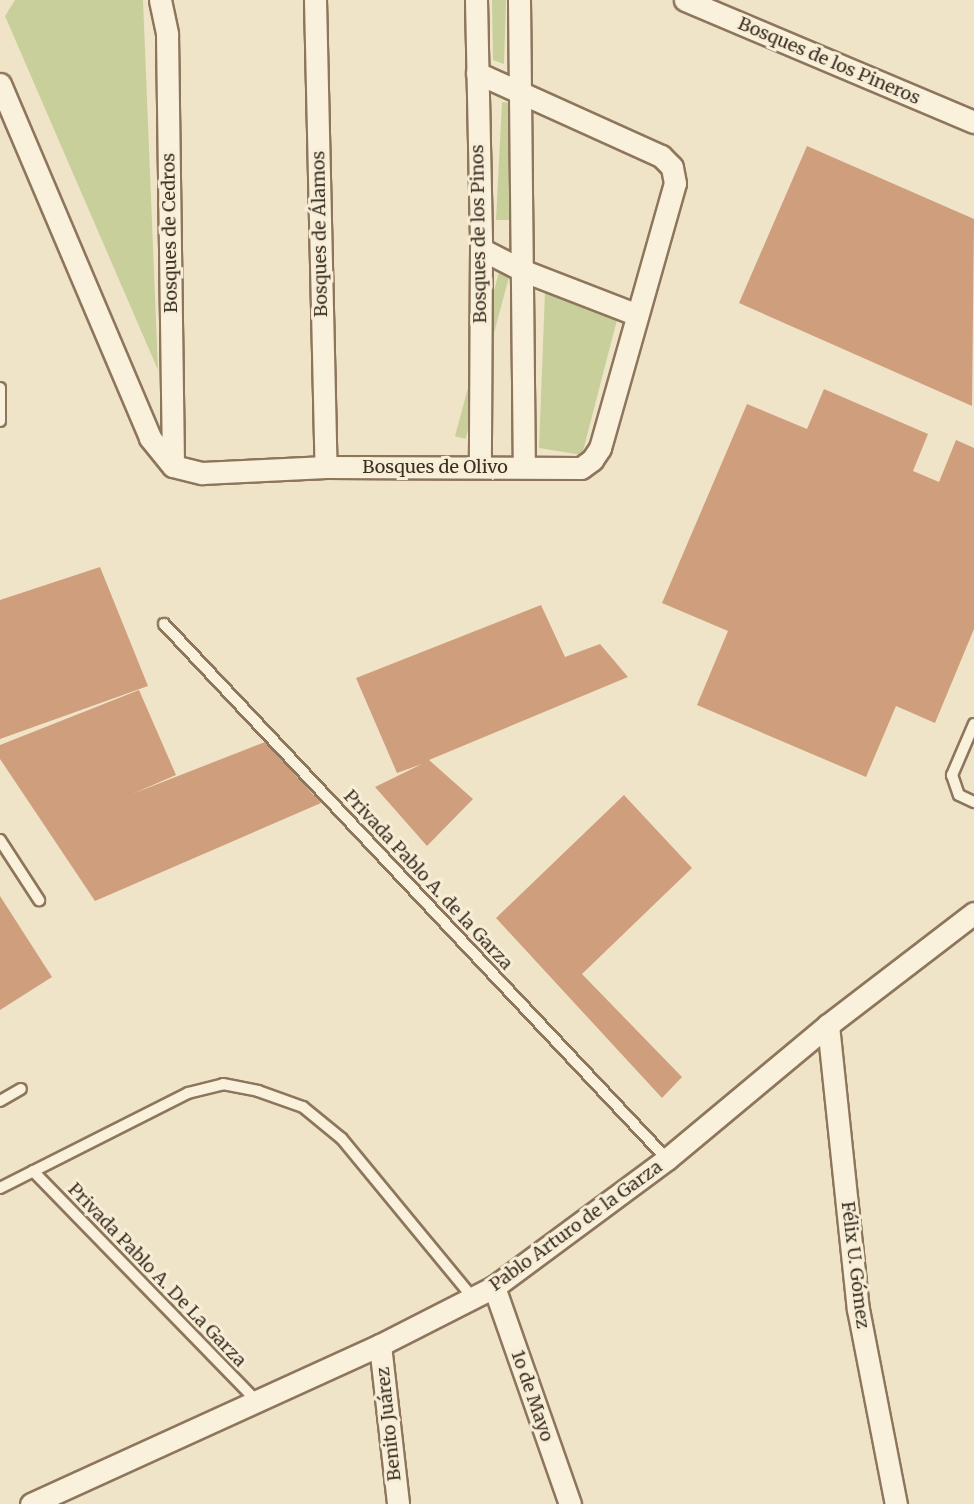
<!DOCTYPE html>
<meta charset="utf-8">
<style>
body{margin:0}
#map{position:relative;width:974px;height:1504px;overflow:hidden;background:#f0e4c8;font-family:Merriweather,serif}
div>[style]{position:absolute}
[style*='--x']{left:calc(var(--x)*1px);top:calc(var(--y)*1px);width:calc(var(--w)*1px);rotate:calc(var(--a)*1deg)}
.green>*{inset:0;background:#c9cf9b;transform-origin:0 0}
.building>*{inset:0;background:#cf9f7d}
.roads{filter:drop-shadow(2px 0 #8d765c) drop-shadow(-2px 0 #8d765c) drop-shadow(0 2px #8d765c) drop-shadow(0 -2px #8d765c)}
.lane>*{height:10px;margin:-5px;padding:0 5px;transform-origin:5px;border-radius:5px;background:#faf1dc}
.street>*{height:21px;margin:-10.5px;padding:0 10.5px;transform-origin:10.5px;border-radius:10.5px;background:#faf1dc}
span{translate:-50% -50%;white-space:nowrap;text-align:center;line-height:1.15;-webkit-text-stroke:6px #f7eed8;paint-order:stroke}
.street-label{font-size:18px;color:#3d2e20}
</style>
<div id="map">
<div class="green">
<div style="clip-path:polygon(15px 0,143px 0,158px 370px,5px 16px)"></div>
<div style="clip-path:polygon(492px 0,506px 0,504px 64px,493px 60px)"></div>
<div style="clip-path:polygon(502px 102px,513px 103px,510px 220px,496px 220px)"></div>
<div style="left:499px;top:272px;width:11px;height:170px;rotate:15deg"></div>
<div style="clip-path:polygon(545px 291px,618px 316px,582px 455px,539px 448px)"></div>
</div>
<div class="building">
<div style="clip-path:polygon(807px 146px,974px 219px,972px 406px,739px 303px)"></div>
<div style="clip-path:polygon(824px 389px,928px 434px,913px 471px,939px 482px,956px 440px,974px 448px,974px 629px,935px 723px,896px 706px,866px 777px,697px 705px,728px 631px,662px 603px,747px 404px,807px 429px)"></div>
<div style="clip-path:polygon(100px 567px,148px 686px,0 739px,0 600px)"></div>
<div style="clip-path:polygon(541px 605px,565px 657px,600px 644px,628px 677px,429px 760px,473px 799px,427px 846px,375px 787px,422px 764px,397px 773px,356px 678px)"></div>
<div style="clip-path:polygon(139px 690px,176px 775px,132px 794px,265px 742px,321px 803px,95px 901px,0 759px,0 745px)"></div>
<div style="clip-path:polygon(624px 795px,692px 868px,582px 974px,682px 1077px,662px 1098px,496px 918px)"></div>
<div style="clip-path:polygon(0 896px,52px 977px,0 1010px)"></div>
</div>
<div class="roads">
<div class="lane">
<div style="--x:0;--y:388;--w:33;--a:90"></div>
<div style="--x:164;--y:624;--w:734;--a:46.77"></div>
<div style="--x:974;--y:724;--w:56;--a:113.3"></div>
<div style="--x:952;--y:775;--w:21;--a:71"></div>
<div style="--x:959;--y:795;--w:17;--a:25"></div>
<div style="--x:0;--y:840;--w:72;--a:57"></div>
<div style="--x:0;--y:1101;--w:24;--a:-30"></div>
<div style="--x:33;--y:1171;--w:321;--a:45.8"></div>
<div style="--x:0;--y:1188;--w:211;--a:-26.8"></div>
<div style="--x:188;--y:1093;--w:36;--a:-14"></div>
<div style="--x:223;--y:1084;--w:36;--a:11"></div>
<div style="--x:258;--y:1091;--w:48;--a:19.6"></div>
<div style="--x:303;--y:1107;--w:50;--a:39.4"></div>
<div style="--x:342;--y:1139;--w:207;--a:50.5"></div>
</div>
<div class="street">
<div style="--x:160;--y:0;--w:35;--a:78"></div>
<div style="--x:167;--y:34;--w:432;--a:89.2"></div>
<div style="--x:315;--y:0;--w:467;--a:88.7"></div>
<div style="--x:476;--y:0;--w:249;--a:88.8"></div>
<div style="--x:481;--y:249;--w:218;--a:90.3"></div>
<div style="--x:519;--y:0;--w:467;--a:89.4"></div>
<div style="--x:685;--y:0;--w:314;--a:22.9"></div>
<div style="--x:0;--y:84;--w:384;--a:67"></div>
<div style="--x:150;--y:438;--w:36;--a:51"></div>
<div style="--x:173;--y:466;--w:30;--a:14"></div>
<div style="--x:202;--y:473;--w:124;--a:-2.8"></div>
<div style="--x:326;--y:467;--w:255;--a:0.2"></div>
<div style="--x:581;--y:468;--w:14;--a:-36"></div>
<div style="--x:592;--y:460;--w:14;--a:-56"></div>
<div style="--x:600;--y:448;--w:275;--a:-74.2"></div>
<div style="--x:675;--y:183;--w:16;--a:-101"></div>
<div style="--x:672;--y:167;--w:16;--a:-135"></div>
<div style="--x:661;--y:156;--w:202;--a:-155.7"></div>
<div style="--x:481;--y:249;--w:48;--a:27.1"></div>
<div style="--x:524;--y:271;--w:119;--a:21.2"></div>
<div style="--x:828;--y:1025;--w:286;--a:84"></div>
<div style="--x:858;--y:1309;--w:199;--a:79"></div>
<div style="--x:494;--y:1287;--w:230;--a:70.7"></div>
<div style="--x:380;--y:1345;--w:160;--a:83.5"></div>
<div style="--x:31;--y:1504;--w:384;--a:-24.5"></div>
<div style="--x:380;--y:1345;--w:128;--a:-27"></div>
<div style="--x:494;--y:1287;--w:215;--a:-36.5"></div>
<div style="--x:667;--y:1159;--w:209;--a:-39.8"></div>
<div style="--x:828;--y:1025;--w:184;--a:-37.5"></div>
</div>
</div>
<div class="street-label">
<span style="left:829px;top:61px;rotate:23deg">Bosques de los Pineros</span>
<span style="left:170px;top:233px;rotate:-91deg">Bosques de Cedros</span>
<span style="left:320px;top:234px;rotate:-91deg">Bosques de Álamos</span>
<span style="left:479px;top:234px;rotate:-91deg">Bosques de los Pinos</span>
<span style="left:435px;top:467px">Bosques de Olivo</span>
<span style="left:428px;top:880px;rotate:47deg">Privada Pablo A. de la Garza</span>
<span style="left:576px;top:1226px;rotate:-36deg">Pablo Arturo de la Garza</span>
<span style="left:855px;top:1265px;rotate:83deg">Félix U. Gómez</span>
<span style="left:157px;top:1275px;rotate:46deg">Privada Pablo A. De La Garza</span>
<span style="left:532px;top:1396px;rotate:71deg">1o de Mayo</span>
<span style="left:389px;top:1424px;rotate:-96deg">Benito Juárez</span>
</div>
</div>
